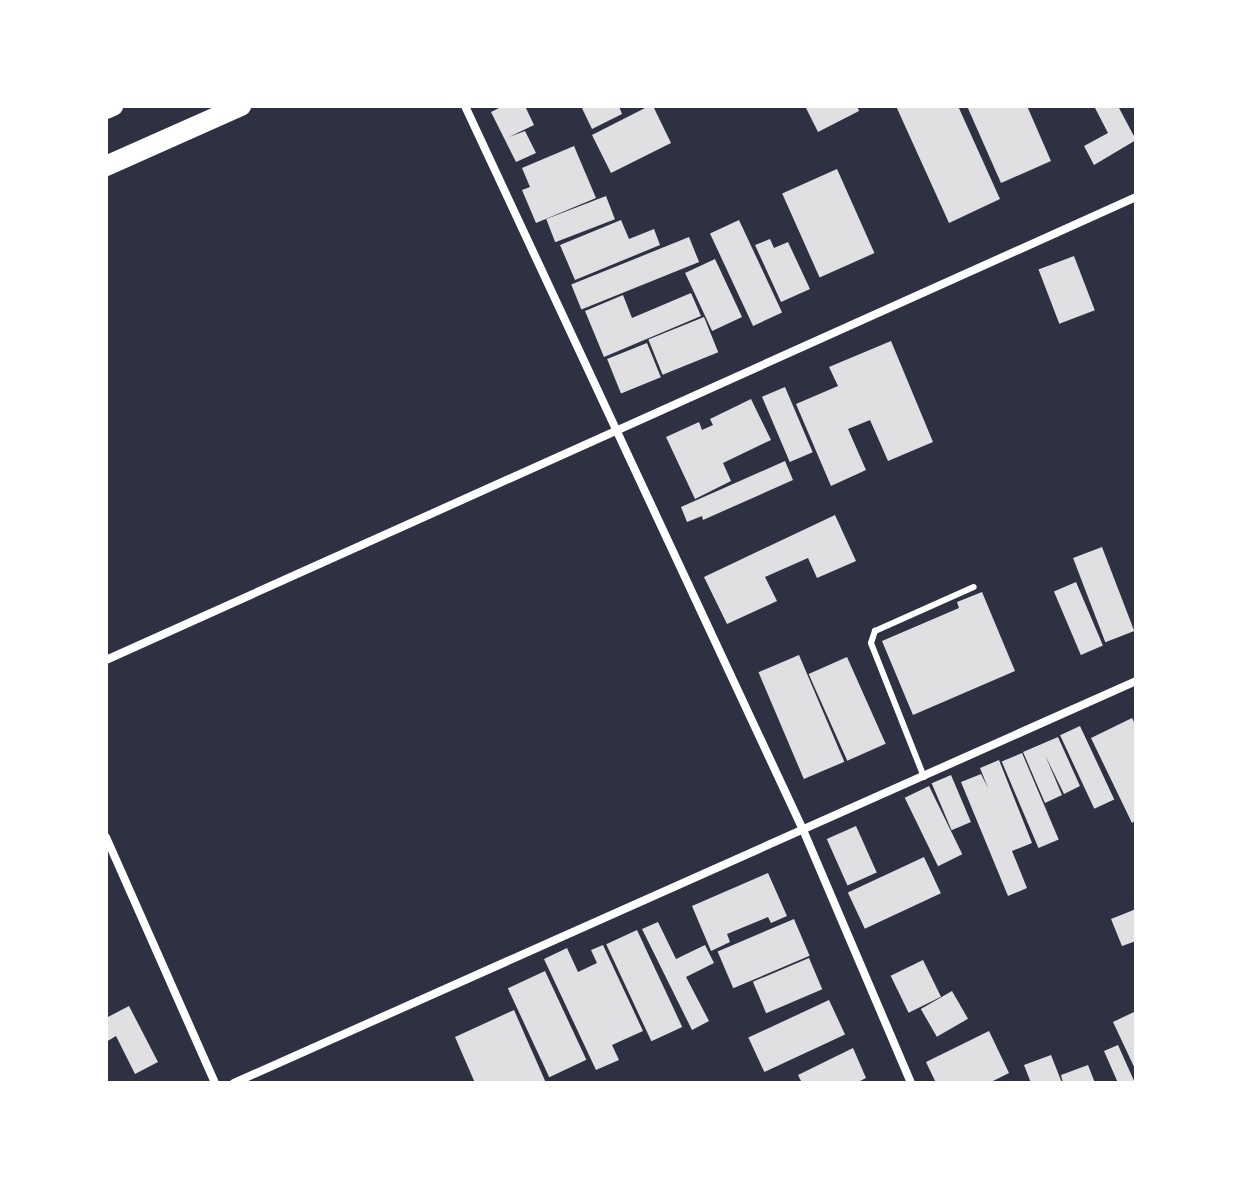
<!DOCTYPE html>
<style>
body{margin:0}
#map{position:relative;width:1242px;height:1189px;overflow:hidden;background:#2d3142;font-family:Overpass,sans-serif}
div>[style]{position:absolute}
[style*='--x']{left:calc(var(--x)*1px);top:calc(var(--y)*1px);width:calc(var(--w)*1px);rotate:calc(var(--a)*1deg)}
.building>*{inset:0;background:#e0e0e3;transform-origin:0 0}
.service>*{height:6px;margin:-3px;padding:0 3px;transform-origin:3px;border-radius:3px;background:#fff}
.minor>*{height:8px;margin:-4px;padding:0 4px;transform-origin:4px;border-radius:4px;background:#fff}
.primary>*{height:20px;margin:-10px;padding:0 10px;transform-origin:10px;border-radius:10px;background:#fff}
span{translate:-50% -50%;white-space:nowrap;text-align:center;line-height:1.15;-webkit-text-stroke:8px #fff;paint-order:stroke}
.frame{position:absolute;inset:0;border:108px solid #fff;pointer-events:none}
</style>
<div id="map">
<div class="building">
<div style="clip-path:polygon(503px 106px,525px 106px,534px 125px,509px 137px,525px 131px,536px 153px,516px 162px,491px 112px)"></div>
<div style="clip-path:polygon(581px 106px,619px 106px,622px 114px,592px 129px)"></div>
<div style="clip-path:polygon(649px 106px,653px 106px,671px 143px,611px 173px,592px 135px)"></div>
<div style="clip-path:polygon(805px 106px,857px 106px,859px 111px,818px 132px)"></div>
<div style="clip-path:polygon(896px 106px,958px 106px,1000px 199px,949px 223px)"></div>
<div style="clip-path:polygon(967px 106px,1027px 106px,1051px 161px,1001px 183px)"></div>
<div style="clip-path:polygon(1094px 106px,1118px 106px,1136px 140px,1094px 165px,1084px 146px,1108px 133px)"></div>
<div style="clip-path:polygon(574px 146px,596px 198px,536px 223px,522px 190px,530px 187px,522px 168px)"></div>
<div style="left:837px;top:169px;width:92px;height:60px;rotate:66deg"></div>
<div style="left:606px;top:196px;width:25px;height:64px;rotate:69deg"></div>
<div style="clip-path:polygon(621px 220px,629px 239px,654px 229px,660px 245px,575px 280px,560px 245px)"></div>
<div style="left:739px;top:220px;width:102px;height:32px;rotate:65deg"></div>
<div style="left:689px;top:237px;width:27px;height:127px;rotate:68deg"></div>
<div style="clip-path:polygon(770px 239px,774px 248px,788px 242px,810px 289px,781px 302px,755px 245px)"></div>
<div style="left:1074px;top:256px;width:58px;height:38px;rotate:69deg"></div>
<div style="left:715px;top:259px;width:64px;height:33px;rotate:65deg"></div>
<div style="clip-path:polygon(691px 293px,701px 316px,604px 357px,585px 311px,623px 295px,632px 318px)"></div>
<div style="left:704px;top:317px;width:38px;height:60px;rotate:68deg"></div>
<div style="clip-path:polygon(891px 341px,933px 442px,888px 461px,870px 420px,848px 429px,866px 470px,831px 486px,796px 404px,838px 386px,829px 367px)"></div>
<div style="left:647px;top:343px;width:37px;height:43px;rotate:68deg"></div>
<div style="left:785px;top:387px;width:71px;height:25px;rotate:67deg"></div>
<div style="clip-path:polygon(751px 399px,771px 440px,723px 463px,731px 481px,695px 499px,666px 437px,699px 422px,702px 430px,713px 425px,710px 419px)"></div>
<div style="clip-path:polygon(785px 461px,793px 480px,703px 520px,702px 516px,687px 522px,681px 507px)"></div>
<div style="clip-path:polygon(835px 515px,856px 561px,817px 578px,808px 558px,765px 577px,777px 601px,727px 624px,704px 577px)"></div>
<div style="left:1102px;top:547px;width:90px;height:31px;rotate:69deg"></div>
<div style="left:1076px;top:582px;width:69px;height:24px;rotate:67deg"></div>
<div style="clip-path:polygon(982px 592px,1015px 671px,913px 715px,882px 641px,959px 608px,957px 602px)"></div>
<div style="left:799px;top:655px;width:116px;height:44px;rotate:67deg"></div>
<div style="left:847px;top:657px;width:95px;height:42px;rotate:66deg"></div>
<div style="clip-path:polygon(1132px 718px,1136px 726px,1136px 820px,1132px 823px,1091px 738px)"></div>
<div style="left:1080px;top:726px;width:81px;height:22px;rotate:65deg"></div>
<div style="clip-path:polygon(1058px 737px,1080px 786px,1064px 794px,1045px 755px,1062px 795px,1045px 803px,1023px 752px)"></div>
<div style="left:1022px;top:753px;width:94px;height:22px;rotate:67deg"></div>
<div style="clip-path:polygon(999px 760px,1032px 843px,1012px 851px,1027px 888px,1008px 896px,961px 782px,981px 774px,988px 788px,980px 768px)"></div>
<div style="left:951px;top:775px;width:51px;height:21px;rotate:67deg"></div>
<div style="left:929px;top:786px;width:76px;height:27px;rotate:64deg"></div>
<div style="left:856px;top:826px;width:51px;height:32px;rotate:66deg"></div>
<div style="left:924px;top:857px;width:40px;height:84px;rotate:65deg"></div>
<div style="clip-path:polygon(768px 873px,787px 916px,771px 923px,768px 917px,727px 934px,730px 942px,711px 951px,692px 906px)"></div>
<div style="clip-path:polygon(1136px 909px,1136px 941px,1122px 946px,1111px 919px)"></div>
<div style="left:794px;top:919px;width:40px;height:83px;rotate:67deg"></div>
<div style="clip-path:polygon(658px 922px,676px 959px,705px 945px,714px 963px,686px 977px,709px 1021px,692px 1030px,642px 929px)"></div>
<div style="left:637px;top:930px;width:107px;height:34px;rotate:65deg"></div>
<div style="clip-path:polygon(603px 945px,643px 1031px,612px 1045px,619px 1060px,596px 1070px,544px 959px,567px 948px,578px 972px,597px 963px,591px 950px)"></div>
<div style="left:809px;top:958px;width:34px;height:61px;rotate:67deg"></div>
<div style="left:923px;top:960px;width:41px;height:36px;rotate:64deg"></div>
<div style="left:545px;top:971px;width:98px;height:41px;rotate:65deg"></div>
<div style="left:952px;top:991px;width:32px;height:36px;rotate:60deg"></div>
<div style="left:829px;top:1000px;width:38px;height:89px;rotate:65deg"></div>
<div style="clip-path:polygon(129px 1006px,158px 1062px,135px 1074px,116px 1036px,106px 1042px,106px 1018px)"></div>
<div style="clip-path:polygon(514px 1010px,546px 1083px,475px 1083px,455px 1037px)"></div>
<div style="clip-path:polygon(1134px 1012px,1136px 1016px,1136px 1071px,1113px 1022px)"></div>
<div style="clip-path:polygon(989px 1031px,1009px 1073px,989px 1083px,936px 1083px,926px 1062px)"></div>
<div style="clip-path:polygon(1118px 1045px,1135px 1083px,1118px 1083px,1104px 1051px)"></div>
<div style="clip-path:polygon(853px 1048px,866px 1078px,856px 1083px,802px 1083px,798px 1075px)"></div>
<div style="clip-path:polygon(1051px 1055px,1062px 1083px,1031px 1083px,1024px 1065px)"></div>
<div style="clip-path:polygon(1088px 1065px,1095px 1083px,1063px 1083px,1061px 1075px)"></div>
</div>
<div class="service">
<div style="--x:924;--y:777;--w:144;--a:-111.6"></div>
<div style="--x:871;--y:643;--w:13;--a:-72"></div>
<div style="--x:875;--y:631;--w:108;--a:-24"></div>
</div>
<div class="minor">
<div style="--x:465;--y:106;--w:801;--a:64.97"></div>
<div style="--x:804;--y:832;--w:273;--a:66.9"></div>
<div style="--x:106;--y:660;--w:1129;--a:-24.2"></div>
<div style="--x:106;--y:837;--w:269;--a:66.1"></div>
<div style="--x:234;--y:1083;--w:988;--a:-24.02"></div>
</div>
<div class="primary">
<div style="--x:106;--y:109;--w:8;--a:-23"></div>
<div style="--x:106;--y:166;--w:148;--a:-24"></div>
</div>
<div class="frame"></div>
</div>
